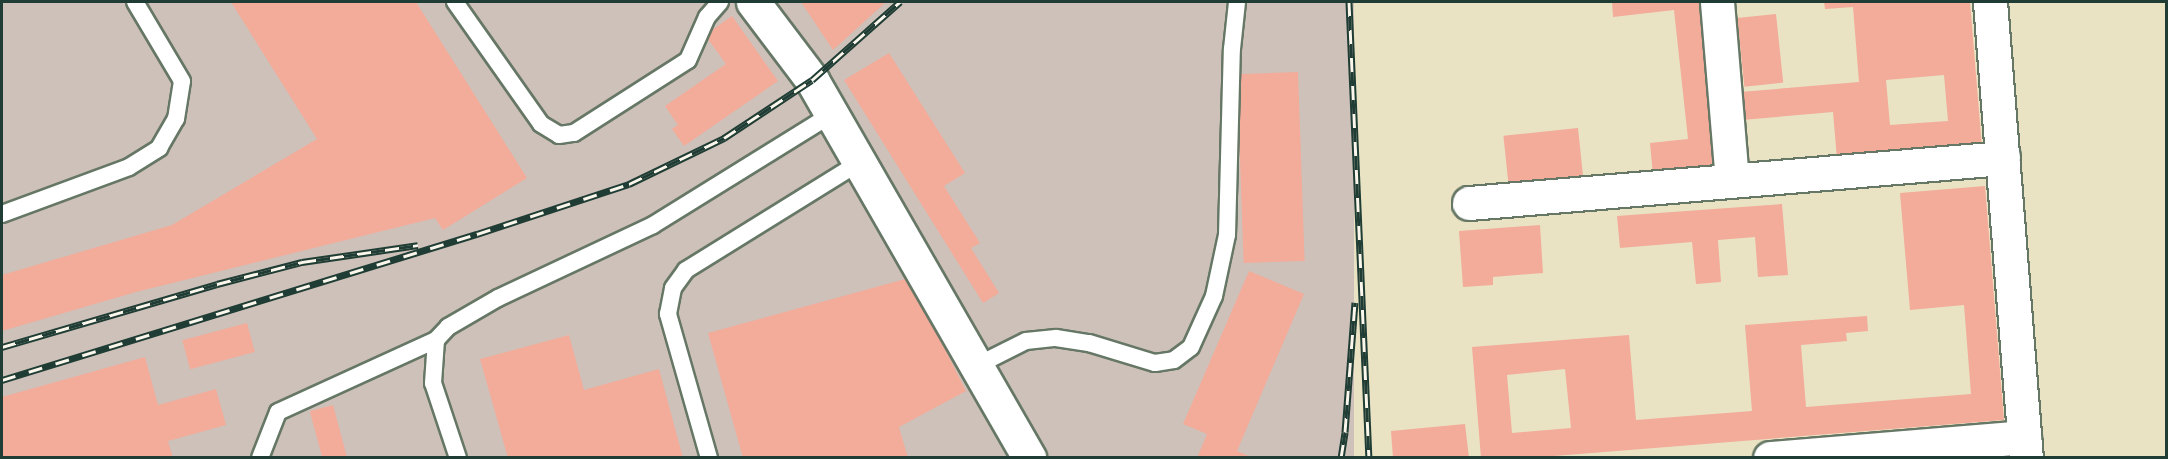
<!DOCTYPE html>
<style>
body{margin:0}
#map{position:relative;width:2168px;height:459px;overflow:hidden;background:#e9e3c3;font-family:"Indie Flower",sans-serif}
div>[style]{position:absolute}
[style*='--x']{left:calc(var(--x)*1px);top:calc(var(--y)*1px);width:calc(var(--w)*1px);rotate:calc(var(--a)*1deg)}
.industrial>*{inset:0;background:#cec1b9;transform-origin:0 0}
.building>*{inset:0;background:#f3ab9a;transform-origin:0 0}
.roads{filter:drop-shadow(2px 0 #676) drop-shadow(-2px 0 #676) drop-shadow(0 2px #676) drop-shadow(0 -2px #676)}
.lane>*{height:16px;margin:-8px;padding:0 8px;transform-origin:8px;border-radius:8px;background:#fff}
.street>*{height:33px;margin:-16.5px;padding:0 16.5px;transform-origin:16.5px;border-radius:16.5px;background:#fff}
.rail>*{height:7px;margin-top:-3.5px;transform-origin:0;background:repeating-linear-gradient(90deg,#fbf7ec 0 14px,#1f3d34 0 28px);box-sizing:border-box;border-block:2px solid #1f3d34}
span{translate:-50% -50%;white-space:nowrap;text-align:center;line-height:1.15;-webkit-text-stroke:5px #fbf7ec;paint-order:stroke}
.frame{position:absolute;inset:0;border:3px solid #1f3d34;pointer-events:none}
</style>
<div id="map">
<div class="industrial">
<div style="left:2px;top:2px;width:1352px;height:455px"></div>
</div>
<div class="building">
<div style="clip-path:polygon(231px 2px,416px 2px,527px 178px,443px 230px,435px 218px,136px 292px,2px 331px,2px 275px,172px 225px,317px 139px)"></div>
<div style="clip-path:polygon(801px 2px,886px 2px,833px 50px)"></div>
<div style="clip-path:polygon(1612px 2px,1702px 2px,1720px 167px,1653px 175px,1650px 143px,1688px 139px,1674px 10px,1613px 17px)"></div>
<div style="clip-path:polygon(evenodd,1824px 2px,1970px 2px,1982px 148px,1837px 159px,1833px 112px,1742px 120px,1740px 92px,1859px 82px,1853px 7px,1825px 9px,1824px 2px,1944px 75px,1948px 121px,1890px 125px,1886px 80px,1944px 75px)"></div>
<div style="left:1776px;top:14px;width:69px;height:39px;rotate:84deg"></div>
<div style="clip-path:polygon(732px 16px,778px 81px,684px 146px,672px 129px,678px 125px,665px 106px,726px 64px,705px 35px)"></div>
<div style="clip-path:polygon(889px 53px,965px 173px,944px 186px,980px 243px,971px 248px,999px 293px,983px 303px,844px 80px)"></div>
<div style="left:1298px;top:72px;width:189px;height:61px;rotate:88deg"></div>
<div style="left:1578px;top:128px;width:51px;height:75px;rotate:84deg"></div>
<div style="clip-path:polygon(evenodd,1985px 186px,2004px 420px,1529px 458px,1481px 458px,1472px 347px,1629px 335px,1636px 420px,1752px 411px,1745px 325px,1867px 316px,1868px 331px,1846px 333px,1847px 341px,1801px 345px,1806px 407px,1971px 394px,1964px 305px,1910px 310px,1900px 193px,1985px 186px,1565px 369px,1571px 428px,1512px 433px,1507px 375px,1565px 369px)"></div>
<div style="clip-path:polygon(1782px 204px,1788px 275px,1758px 277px,1755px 237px,1718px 240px,1721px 282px,1696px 284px,1692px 242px,1620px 248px,1617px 216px)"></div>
<div style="clip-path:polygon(1540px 225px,1543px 273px,1493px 277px,1493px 285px,1463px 287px,1459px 231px)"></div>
<div style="clip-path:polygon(1249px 271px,1304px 294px,1237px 451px,1253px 458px,1197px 458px,1207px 434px,1183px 424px)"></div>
<div style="clip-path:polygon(909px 278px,966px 391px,899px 427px,908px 458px,743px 458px,708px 333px)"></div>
<div style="left:247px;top:323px;width:30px;height:67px;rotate:75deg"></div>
<div style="clip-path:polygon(569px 335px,584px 390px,659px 369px,683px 458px,508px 458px,480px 359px)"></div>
<div style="clip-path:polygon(145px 357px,158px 405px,216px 389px,226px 425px,168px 441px,173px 458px,2px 458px,2px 397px)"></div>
<div style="left:333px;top:405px;width:55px;height:24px;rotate:75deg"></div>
<div style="clip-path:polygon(1465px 424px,1469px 458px,1393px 458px,1391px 431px)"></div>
</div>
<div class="roads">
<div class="lane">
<div style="--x:455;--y:2;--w:149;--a:54.8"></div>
<div style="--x:541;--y:124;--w:21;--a:31"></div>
<div style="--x:559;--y:135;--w:15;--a:-8"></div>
<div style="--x:574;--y:133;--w:135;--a:-32.6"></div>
<div style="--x:688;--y:60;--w:47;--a:-66.2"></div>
<div style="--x:707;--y:17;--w:20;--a:-49"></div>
<div style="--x:2;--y:214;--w:135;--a:-20.3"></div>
<div style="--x:129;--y:167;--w:36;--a:-32"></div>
<div style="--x:159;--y:148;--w:34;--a:-60"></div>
<div style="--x:176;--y:119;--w:38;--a:-81"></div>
<div style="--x:182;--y:81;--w:92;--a:-120.7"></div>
<div style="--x:976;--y:366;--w:56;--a:-26.6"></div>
<div style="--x:1026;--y:341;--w:30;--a:-6"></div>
<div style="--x:1056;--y:338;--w:33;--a:9"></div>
<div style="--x:1089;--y:343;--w:69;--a:16.9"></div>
<div style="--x:1155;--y:363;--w:19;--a:-9"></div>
<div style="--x:1174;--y:360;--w:21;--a:-37"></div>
<div style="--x:1191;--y:347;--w:56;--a:-65.7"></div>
<div style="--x:1214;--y:296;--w:62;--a:-78"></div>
<div style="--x:1227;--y:235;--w:186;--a:-88.5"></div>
<div style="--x:1232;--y:49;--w:47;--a:-83.9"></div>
<div style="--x:260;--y:458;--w:49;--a:-68.6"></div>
<div style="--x:278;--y:412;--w:174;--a:-24.5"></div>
<div style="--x:458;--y:458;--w:79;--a:-108.4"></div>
<div style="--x:433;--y:383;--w:43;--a:-86"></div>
<div style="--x:436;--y:340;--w:18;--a:-47"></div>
<div style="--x:448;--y:327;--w:58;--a:-30.1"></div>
<div style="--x:498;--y:298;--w:171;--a:-25.2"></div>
<div style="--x:653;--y:225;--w:211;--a:-31.8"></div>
<div style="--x:709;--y:458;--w:150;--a:-105.9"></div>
<div style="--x:668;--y:314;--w:26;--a:-79"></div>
<div style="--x:673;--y:288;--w:22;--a:-54"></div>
<div style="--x:686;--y:270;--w:205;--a:-31.8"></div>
</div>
<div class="street">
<div style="--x:753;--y:2;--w:98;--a:52.9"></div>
<div style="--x:812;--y:80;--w:436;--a:60.1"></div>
<div style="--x:1717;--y:2;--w:179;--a:85.2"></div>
<div style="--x:1990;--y:2;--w:457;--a:85.5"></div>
<div style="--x:1469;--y:203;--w:536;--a:-4.82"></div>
<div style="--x:1770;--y:458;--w:255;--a:-4.7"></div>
</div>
</div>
<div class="rail">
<div style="--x:1349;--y:2;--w:456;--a:87.5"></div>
<div style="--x:2;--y:347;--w:224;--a:-16.3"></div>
<div style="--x:217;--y:284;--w:88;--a:-14.5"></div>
<div style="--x:302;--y:262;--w:117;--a:-8.3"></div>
<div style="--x:2;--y:380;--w:497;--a:-17.1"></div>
<div style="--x:477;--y:234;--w:160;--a:-18.2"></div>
<div style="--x:629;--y:184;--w:106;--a:-25.8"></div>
<div style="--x:724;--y:138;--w:105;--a:-33.4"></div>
<div style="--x:812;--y:80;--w:118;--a:-41.6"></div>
<div style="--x:1341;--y:458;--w:26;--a:-81"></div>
<div style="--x:1345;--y:432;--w:130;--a:-85.6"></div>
</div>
<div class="frame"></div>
</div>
